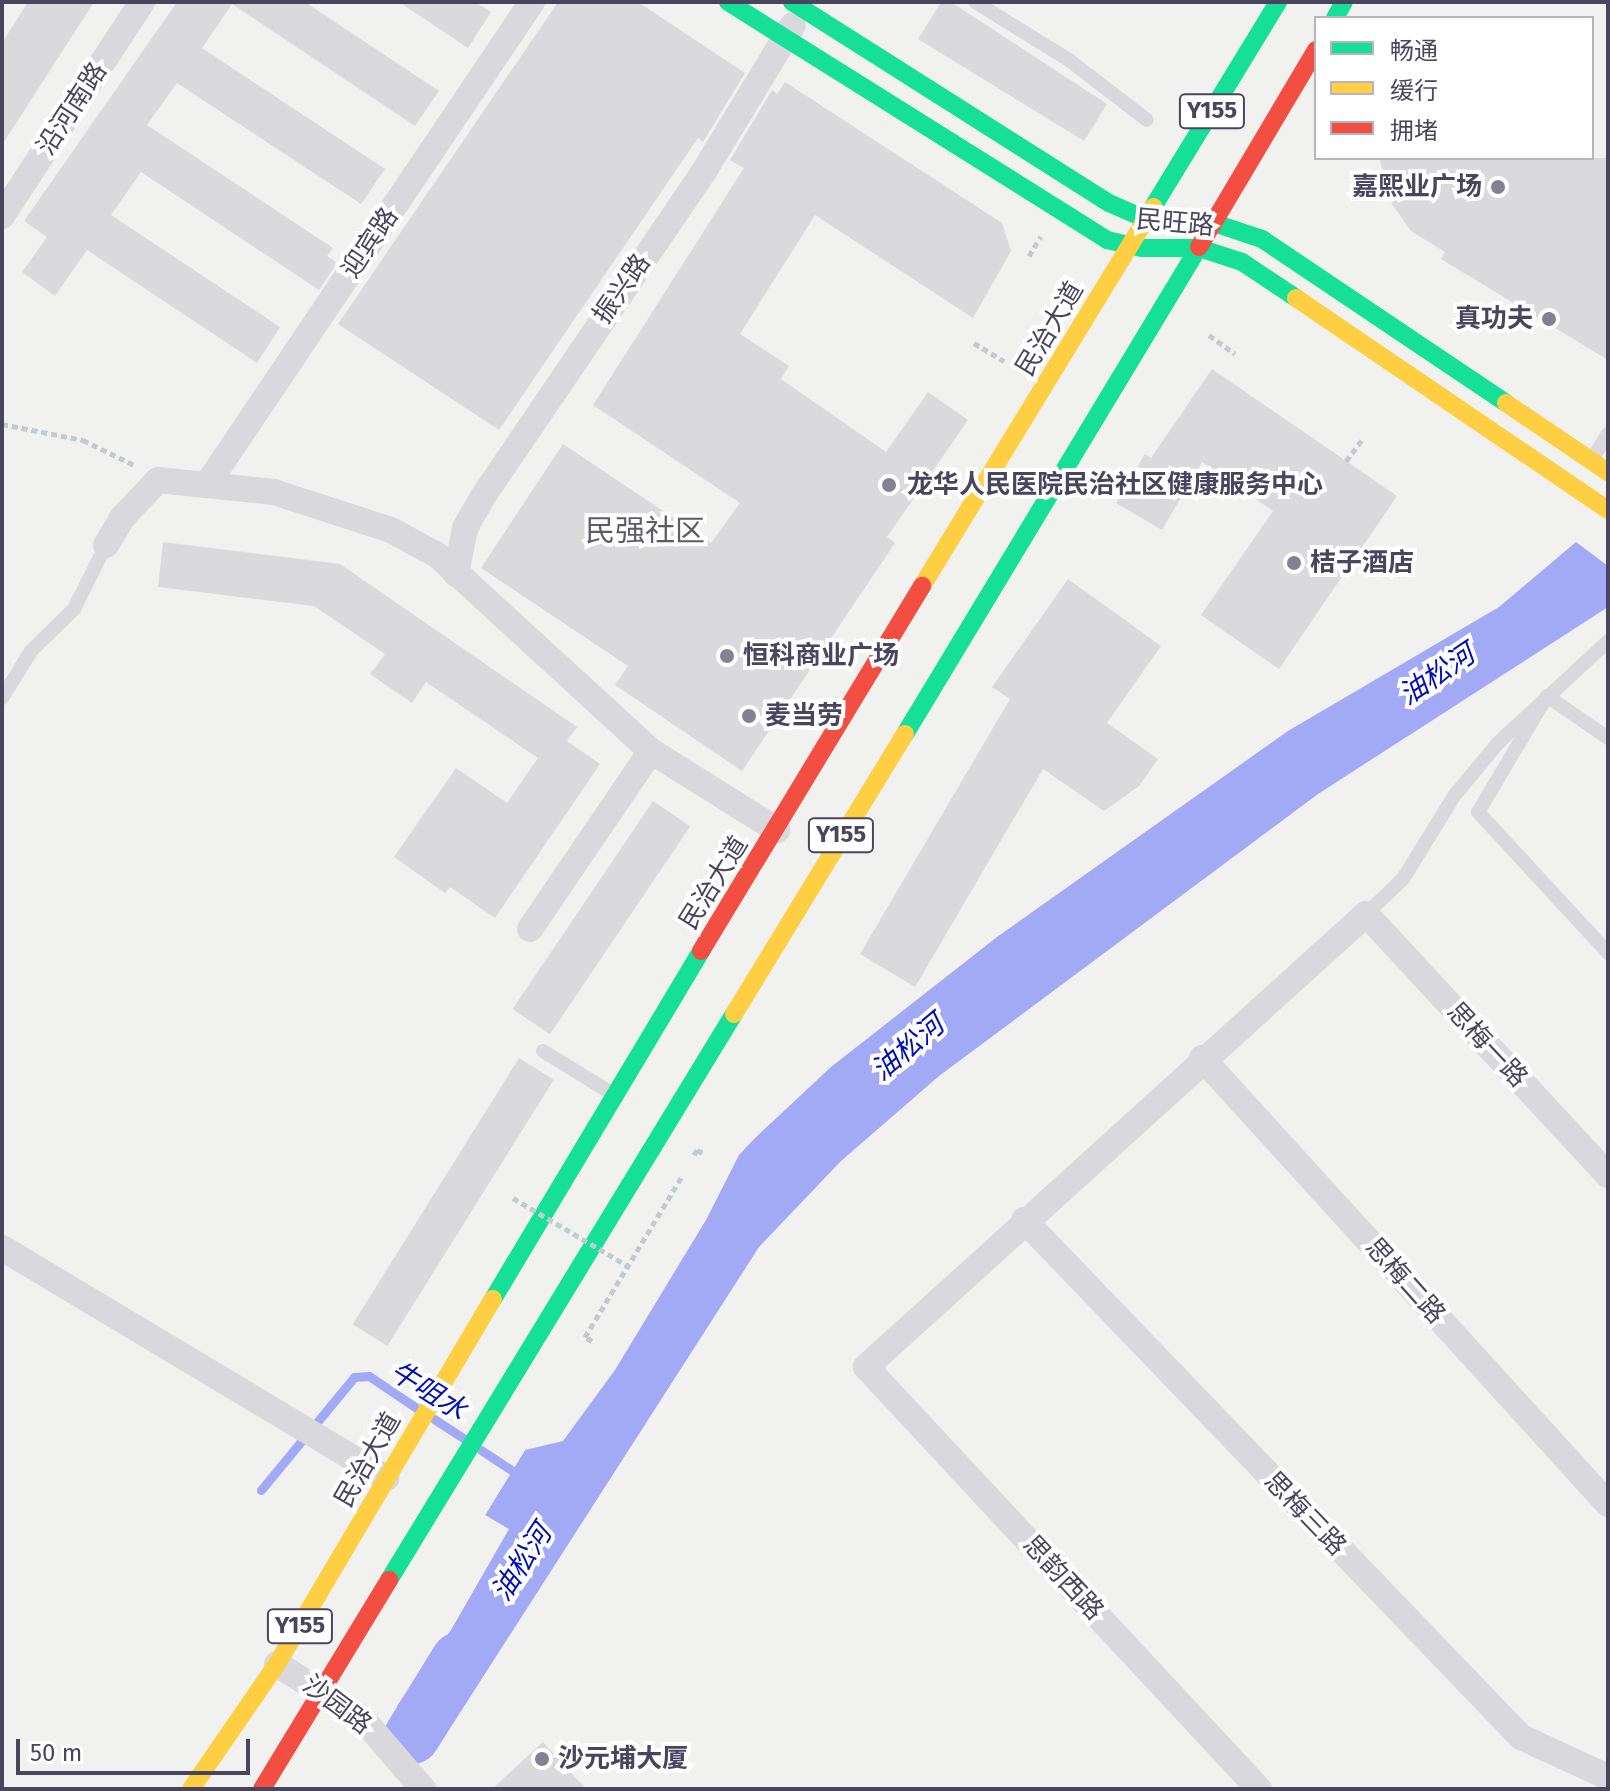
<!DOCTYPE html>
<meta charset="utf-8">
<style>
body{margin:0}
#map{position:relative;width:1610px;height:1791px;overflow:hidden;background:#f1f1f0;font-family:"Fira Sans","Noto Sans SC",sans-serif}
div>[style]{position:absolute}
[style*='--x']{left:calc(var(--x)*1px);top:calc(var(--y)*1px);width:calc(var(--w)*1px);rotate:calc(var(--a)*1deg)}
.water>*{inset:0;background:#a2a9f5}
.pier>*{inset:0;background:#f1f1f0}
.stream>*{height:9px;margin:-4.5px;padding:0 4.5px;transform-origin:4.5px;border-radius:4.5px;background:#a2a9f5}
.river>*{height:56px;margin:-28px;padding:0 28px;transform-origin:28px;border-radius:28px;background:#a2a9f5}
.building>*{inset:0;background:#dad9dc;transform-origin:0 0}
.path>*{height:5px;margin-top:-2.5px;transform-origin:0;background:repeating-linear-gradient(90deg,#c1cbd1 0 6px,transparent 0 10px)}
.lane>*{height:14px;margin:-7px;padding:0 7px;transform-origin:7px;border-radius:7px;background:#d8d8dd}
.street>*{height:26px;margin:-13px;padding:0 13px;transform-origin:13px;border-radius:13px;background:#d8d8dd}
.fast>*{height:18px;margin:-9px;padding:0 9px;transform-origin:9px;border-radius:9px;background:#16e098}
.slow>*{height:18px;margin:-9px;padding:0 9px;transform-origin:9px;border-radius:9px;background:#ffcf43}
.jam>*{height:18px;margin:-9px;padding:0 9px;transform-origin:9px;border-radius:9px;background:#f24e42}
.path-bridge>*{height:5px;margin-top:-2.5px;transform-origin:0;background:repeating-linear-gradient(90deg,#c1cbd1 0 6px,transparent 0 10px)}
.dots>*{width:22px;height:22px;translate:-50% -50%;box-sizing:border-box;border:4px solid #fff;border-radius:50%}
span{translate:-50% -50%;white-space:nowrap;text-align:center;line-height:1.15;-webkit-text-stroke:8px #fff;paint-order:stroke}
.shield-label span{padding:2px 6px;background:#fff;border:2px solid;border-radius:6px;-webkit-text-stroke-width:0}
.shield-label{font-size:24px;color:#49455f;font-weight:700}
.street-label{font-size:26px;color:#49455f}
.poi-label{font-size:26px;color:#49455f;font-weight:700}
.right{translate:-100% -50%;text-align:right}
.left{translate:0 -50%;text-align:left}
.water-label{font-size:28px;color:#000fb7;font-style:italic}
.quarter-label{font-size:30px;color:#5d5b65}
.frame{position:absolute;inset:0;border:4px solid #49455f;pointer-events:none}
.legend{position:absolute;left:1314px;top:16px;width:280px;height:144px;box-sizing:border-box;background:#fff;border:2px solid #b6b5bf;margin:0;padding:10px 14px;list-style:none;font-size:24px;color:#49455f}
.legend li{display:flex;align-items:center;gap:16px;height:40px}
.legend b{width:40px;border:2px solid #b6b5bf}
.scale{position:absolute;left:16px;top:1739px;width:234px;height:36px;box-sizing:border-box;border:4px solid #49455f;border-top:0;padding-left:10px;font-size:24px;line-height:28px;white-space:nowrap;color:#49455f;-webkit-text-stroke:6px #fff;paint-order:stroke}
</style>
<div id="map">
<div class="water">
<div style="clip-path:polygon(1576px 542px,1608px 566px,1608px 607px,1318px 794px,939px 1076px,841px 1161px,759px 1247px,438px 1747px,397px 1706px,451px 1630px,509px 1529px,485px 1515px,525px 1450px,563px 1441px,615px 1370px,706px 1220px,739px 1155px,755px 1138px,831px 1067px,997px 937px,1288px 731px,1499px 607px)"></div>
</div>
<div class="pier">
<div style="clip-path:polygon(521px 1448px,525px 1450px,485px 1515px,482px 1513px)"></div>
</div>
<div class="stream">
<div style="--x:434;--y:1419;--w:37;--a:33"></div>
<div style="--x:481;--y:1450;--w:49;--a:33.4"></div>
<div style="--x:261;--y:1490;--w:146;--a:-50.5"></div>
<div style="--x:354;--y:1377;--w:15;--a:-4"></div>
<div style="--x:369;--y:1376;--w:59;--a:34"></div>
</div>
<div class="river">
<div style="--x:412;--y:1736;--w:89;--a:-58.3"></div>
</div>
<div class="building">
<div style="clip-path:polygon(28px 2px,94px 2px,2px 145px,2px 43px)"></div>
<div style="clip-path:polygon(177px 2px,305px 2px,439px 91px,415px 126px,232px 4px,202px 48px,385px 169px,361px 204px,177px 83px,147px 125px,333px 248px,327px 256px,337px 263px,319px 290px,141px 172px,111px 215px,280px 327px,257px 363px,87px 250px,55px 296px,22px 272px,47px 237px,24px 221px)"></div>
<div style="clip-path:polygon(399px 2px,475px 2px,491px 12px,468px 48px)"></div>
<div style="clip-path:polygon(558px 2px,638px 2px,745px 73px,703px 142px,698px 138px,499px 430px,338px 324px)"></div>
<div style="clip-path:polygon(941px 2px,951px 2px,1107px 104px,1084px 141px,918px 39px)"></div>
<div style="clip-path:polygon(785px 82px,1002px 223px,1011px 251px,973px 318px,815px 215px,740px 334px,789px 366px,781px 379px,886px 452px,928px 392px,968px 420px,887px 537px,895px 543px,742px 771px,615px 685px,628px 666px,481px 568px,563px 444px,711px 543px,740px 503px,593px 405px,744px 168px,730px 160px,772px 90px,777px 94px)"></div>
<div style="clip-path:polygon(1379px 158px,1608px 158px,1608px 360px,1441px 259px,1445px 252px,1411px 231px,1392px 204px)"></div>
<div style="clip-path:polygon(1212px 369px,1397px 496px,1279px 669px,1201px 615px,1273px 511px,1202px 462px,1162px 530px,1116px 503px,1145px 454px,1151px 458px)"></div>
<div style="clip-path:polygon(163px 542px,340px 564px,577px 727px,567px 741px,600px 764px,495px 918px,450px 887px,445px 893px,394px 857px,456px 768px,507px 803px,538px 758px,426px 682px,412px 703px,370px 674px,385px 654px,314px 606px,158px 587px)"></div>
<div style="clip-path:polygon(1068px 579px,1161px 646px,1107px 723px,1158px 759px,1139px 786px,1104px 811px,1043px 769px,915px 987px,860px 954px,1010px 699px,992px 687px)"></div>
<div style="left:653px;top:801px;width:45px;height:251px;rotate:34deg"></div>
<div style="left:519px;top:1058px;width:41px;height:314px;rotate:32deg"></div>
<div style="clip-path:polygon(543px 1742px,586px 1789px,492px 1789px)"></div>
</div>
<div class="path">
<div style="--x:1029;--y:256;--w:23;--a:-59"></div>
<div style="--x:1209;--y:335;--w:32;--a:36"></div>
<div style="--x:974;--y:343;--w:35;--a:31"></div>
<div style="--x:2;--y:424;--w:83;--a:11.2"></div>
<div style="--x:83;--y:440;--w:57;--a:26.1"></div>
<div style="--x:1346;--y:461;--w:26;--a:-53"></div>
<div style="--x:694;--y:1155;--w:6;--a:-59"></div>
<div style="--x:697;--y:1150;--w:9;--a:27"></div>
<div style="--x:592;--y:1341;--w:8;--a:-150"></div>
<div style="--x:585;--y:1337;--w:186;--a:-58.9"></div>
</div>
<div class="lane">
<div style="--x:975;--y:2;--w:110;--a:31.7"></div>
<div style="--x:1069;--y:60;--w:98;--a:37.6"></div>
<div style="--x:1591;--y:461;--w:32;--a:-58"></div>
<div style="--x:2;--y:698;--w:55;--a:-58.3"></div>
<div style="--x:31;--y:651;--w:60;--a:-44.3"></div>
<div style="--x:74;--y:609;--w:72;--a:-63.4"></div>
<div style="--x:1608;--y:738;--w:74;--a:-145.5"></div>
<div style="--x:1547;--y:696;--w:135;--a:120.7"></div>
<div style="--x:1478;--y:812;--w:192;--a:47.3"></div>
<div style="--x:1366;--y:914;--w:51;--a:-43.4"></div>
<div style="--x:1403;--y:879;--w:97;--a:-58.4"></div>
<div style="--x:1454;--y:796;--w:69;--a:-50.3"></div>
<div style="--x:1498;--y:743;--w:150;--a:-42.8"></div>
<div style="--x:543;--y:1051;--w:80;--a:31.7"></div>
</div>
<div class="street">
<div style="--x:2;--y:216;--w:256;--a:-56.8"></div>
<div style="--x:208;--y:483;--w:580;--a:-56.04"></div>
<div style="--x:106;--y:545;--w:31;--a:-59"></div>
<div style="--x:122;--y:518;--w:52;--a:-46.5"></div>
<div style="--x:158;--y:480;--w:117;--a:5.9"></div>
<div style="--x:274;--y:492;--w:123;--a:18"></div>
<div style="--x:391;--y:530;--w:52;--a:28.5"></div>
<div style="--x:437;--y:555;--w:290;--a:42.5"></div>
<div style="--x:651;--y:751;--w:149;--a:32.1"></div>
<div style="--x:456;--y:574;--w:47;--a:-78.9"></div>
<div style="--x:465;--y:528;--w:34;--a:-60"></div>
<div style="--x:482;--y:498;--w:399;--a:-55.8"></div>
<div style="--x:706;--y:168;--w:167;--a:-58.7"></div>
<div style="--x:530;--y:929;--w:215;--a:-55.8"></div>
<div style="--x:1202;--y:1058;--w:603;--a:47.69"></div>
<div style="--x:1024;--y:1220;--w:717;--a:46.13"></div>
<div style="--x:1521;--y:1737;--w:96;--a:24.7"></div>
<div style="--x:2;--y:1248;--w:448;--a:30.9"></div>
<div style="--x:277;--y:1664;--w:101;--a:32.4"></div>
<div style="--x:362;--y:1718;--w:94;--a:49.3"></div>
<div style="--x:1259;--y:1789;--w:577;--a:-132.96"></div>
<div style="--x:866;--y:1367;--w:675;--a:-42.18"></div>
<div style="--x:1366;--y:914;--w:356;--a:47.2"></div>
</div>
<div class="fast">
<div style="--x:728;--y:2;--w:448;--a:32.1"></div>
<div style="--x:1107;--y:240;--w:36;--a:13"></div>
<div style="--x:1142;--y:248;--w:57;--a:0"></div>
<div style="--x:1199;--y:248;--w:45;--a:18"></div>
<div style="--x:1242;--y:262;--w:65;--a:33.7"></div>
<div style="--x:792;--y:2;--w:375;--a:32.4"></div>
<div style="--x:1109;--y:203;--w:40;--a:23.4"></div>
<div style="--x:1146;--y:219;--w:68;--a:3.4"></div>
<div style="--x:1214;--y:223;--w:51;--a:18.4"></div>
<div style="--x:1262;--y:239;--w:294;--a:33.9"></div>
<div style="--x:1335;--y:18;--w:18;--a:-61"></div>
<div style="--x:1153;--y:207;--w:240;--a:-58.6"></div>
<div style="--x:905;--y:734;--w:569;--a:-58.88"></div>
<div style="--x:493;--y:1299;--w:405;--a:-59.1"></div>
<div style="--x:389;--y:1580;--w:663;--a:-58.64"></div>
</div>
<div class="slow">
<div style="--x:1296;--y:298;--w:377;--a:34.2"></div>
<div style="--x:1506;--y:403;--w:123;--a:34.1"></div>
<div style="--x:922;--y:586;--w:444;--a:-58.6"></div>
<div style="--x:734;--y:1014;--w:328;--a:-58.6"></div>
<div style="--x:191;--y:1789;--w:152;--a:-55.5"></div>
<div style="--x:277;--y:1664;--w:424;--a:-59.4"></div>
</div>
<div class="jam">
<div style="--x:1199;--y:247;--w:229;--a:-59.3"></div>
<div style="--x:701;--y:951;--w:427;--a:-58.8"></div>
<div style="--x:262;--y:1789;--w:245;--a:-58.7"></div>
</div>
<div class="path-bridge">
<div style="--x:513;--y:1198;--w:134;--a:30.6"></div>
</div>
<div class="dots">
<div style="left:1498px;top:187px;background:#848192"></div>
<div style="left:1549px;top:319px;background:#848192"></div>
<div style="left:889px;top:485px;background:#848192"></div>
<div style="left:1294px;top:563px;background:#848192"></div>
<div style="left:727px;top:656px;background:#848192"></div>
<div style="left:749px;top:716px;background:#848192"></div>
<div style="left:542px;top:1759px;background:#848192"></div>
</div>
<div class="shield-label">
<span style="left:1212px;top:111px">Y155</span>
<span style="left:841px;top:835px">Y155</span>
<span style="left:300px;top:1626px">Y155</span>
</div>
<div class="street-label">
<span style="left:72px;top:109px;rotate:-57deg">沿河南路</span>
<span style="left:1175px;top:223px;rotate:5deg">民旺路</span>
<span style="left:370px;top:243px;rotate:-56deg">迎宾路</span>
<span style="left:622px;top:289px;rotate:-55deg">振兴路</span>
<span style="left:1050px;top:329px;rotate:-59deg">民治大道</span>
<span style="left:714px;top:883px;rotate:-58deg">民治大道</span>
<span style="left:1487px;top:1045px;rotate:47deg">思梅一路</span>
<span style="left:1405px;top:1281px;rotate:48deg">思梅二路</span>
<span style="left:368px;top:1460px;rotate:-60deg">民治大道</span>
<span style="left:1305px;top:1514px;rotate:46deg">思梅三路</span>
<span style="left:1063px;top:1578px;rotate:47deg">思韵西路</span>
<span style="left:337px;top:1705px;rotate:37deg">沙园路</span>
</div>
<div class="poi-label">
<span class="right" style="left:1482px;top:187px">嘉熙业广场</span>
<span class="right" style="left:1533px;top:319px">真功夫</span>
<span class="left" style="left:907px;top:485px">龙华人民医院民治社区健康服务中心</span>
<span class="left" style="left:1310px;top:563px">桔子酒店</span>
<span class="left" style="left:743px;top:656px">恒科商业广场</span>
<span class="left" style="left:765px;top:716px">麦当劳</span>
<span class="left" style="left:558px;top:1759px">沙元埔大厦</span>
</div>
<div class="water-label">
<span style="left:1437px;top:675px;rotate:-34deg">油松河</span>
<span style="left:908px;top:1048px;rotate:-40deg">油松河</span>
<span style="left:428px;top:1391px;rotate:32deg">牛咀水</span>
<span style="left:522px;top:1563px;rotate:-57deg">油松河</span>
</div>
<div class="quarter-label">
<span style="left:645px;top:531px">民强社区</span>
</div>
<div class="frame"></div>
<ul class="legend">
<li><b style="height:10px;background:#16e098"></b>畅通</li>
<li><b style="height:10px;background:#ffcf43"></b>缓行</li>
<li><b style="height:10px;background:#f24e42"></b>拥堵</li>
</ul>
<div class="scale">50 m</div>
</div>
